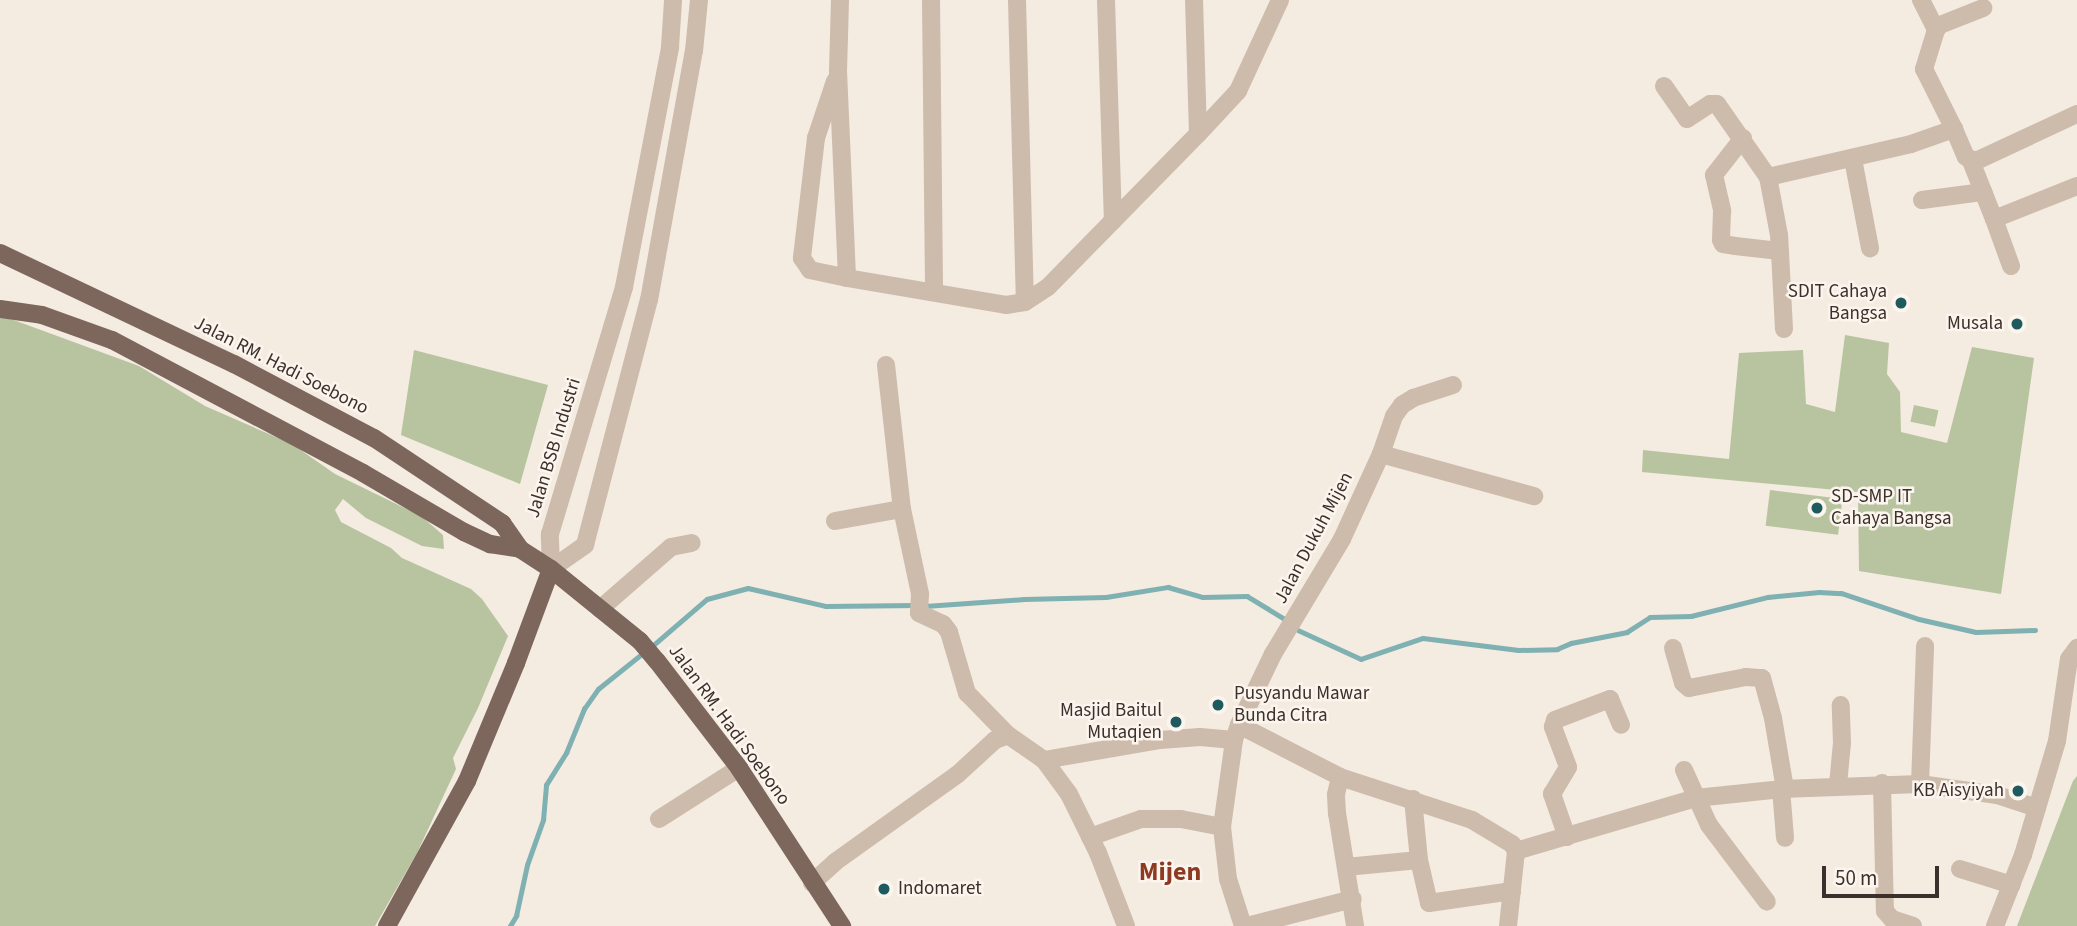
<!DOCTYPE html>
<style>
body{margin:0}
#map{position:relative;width:2077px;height:926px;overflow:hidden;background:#f4ebe1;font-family:"Source Sans 3",sans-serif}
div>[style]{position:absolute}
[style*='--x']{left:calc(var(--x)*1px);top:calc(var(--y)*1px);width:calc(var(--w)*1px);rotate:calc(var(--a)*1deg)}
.green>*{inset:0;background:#b8c4a0;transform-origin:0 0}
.stream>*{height:4.5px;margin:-2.25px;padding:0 2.25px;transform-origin:2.25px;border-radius:2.25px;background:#7fb0b2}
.minor>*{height:18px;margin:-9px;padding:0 9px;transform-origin:9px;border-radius:9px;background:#cdbbac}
.major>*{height:18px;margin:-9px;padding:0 9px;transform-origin:9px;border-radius:9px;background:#7d675c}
.dots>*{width:19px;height:19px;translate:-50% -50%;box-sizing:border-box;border:4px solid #fbf5ee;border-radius:50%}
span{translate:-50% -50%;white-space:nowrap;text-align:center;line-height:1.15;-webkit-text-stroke:5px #fbf5ee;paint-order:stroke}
.poi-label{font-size:19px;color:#3b302b}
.right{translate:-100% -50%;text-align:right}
.left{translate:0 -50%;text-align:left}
.street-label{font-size:19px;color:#3b302b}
.district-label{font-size:26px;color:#8c3b22;font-weight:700}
.scale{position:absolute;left:1822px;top:866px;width:117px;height:32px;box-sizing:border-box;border:4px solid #3b302b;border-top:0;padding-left:9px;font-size:21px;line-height:24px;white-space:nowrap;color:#3b302b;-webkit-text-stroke:5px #fbf5ee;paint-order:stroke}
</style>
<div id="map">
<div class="green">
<div style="clip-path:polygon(0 315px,139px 366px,205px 406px,292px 444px,335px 474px,421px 516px,443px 535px,444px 549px,422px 546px,366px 518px,343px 499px,335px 510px,341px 522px,391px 548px,402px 558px,471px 589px,482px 599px,508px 636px,478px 708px,453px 758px,456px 769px,417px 853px,375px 926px,0 926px)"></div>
<div style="clip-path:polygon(1845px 335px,1889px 343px,1887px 374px,1900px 392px,1901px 432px,1947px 443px,1972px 347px,2034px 358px,2001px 594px,1859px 571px,1858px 492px,1642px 472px,1643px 450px,1729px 459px,1739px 353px,1803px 350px,1806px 404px,1835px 412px)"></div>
<div style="clip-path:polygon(414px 350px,548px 385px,520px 484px,401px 435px)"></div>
<div style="left:1914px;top:405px;width:25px;height:17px;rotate:12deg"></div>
<div style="left:1770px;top:490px;width:73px;height:36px;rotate:7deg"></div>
<div style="clip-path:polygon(2077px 776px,2077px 926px,2017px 926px,2073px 781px)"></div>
</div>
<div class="stream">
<div style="--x:925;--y:606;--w:99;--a:-4"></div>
<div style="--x:1024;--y:599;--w:82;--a:-1.4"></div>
<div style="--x:1106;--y:597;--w:63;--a:-9.2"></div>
<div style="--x:1168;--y:587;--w:36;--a:16"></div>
<div style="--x:1203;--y:597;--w:44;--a:-1.3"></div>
<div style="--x:1247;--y:596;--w:44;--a:31.2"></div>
<div style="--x:1298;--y:630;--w:69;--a:24.7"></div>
<div style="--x:1361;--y:659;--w:65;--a:-18.7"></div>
<div style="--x:1423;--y:638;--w:96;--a:7.2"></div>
<div style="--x:1518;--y:650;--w:39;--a:-1"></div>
<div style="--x:1557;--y:649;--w:15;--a:-23"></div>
<div style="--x:1571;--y:643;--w:57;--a:-11.1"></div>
<div style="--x:1627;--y:632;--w:27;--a:-33"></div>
<div style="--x:1650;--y:617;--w:41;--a:-1.4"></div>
<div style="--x:1691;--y:616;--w:79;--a:-13.9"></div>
<div style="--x:1768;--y:597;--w:51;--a:-5.6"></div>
<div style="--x:1819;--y:592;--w:22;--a:3"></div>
<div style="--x:1841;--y:593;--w:82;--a:18.4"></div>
<div style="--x:1919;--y:619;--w:58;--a:12.8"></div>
<div style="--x:1976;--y:632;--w:59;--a:-1.9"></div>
<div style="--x:650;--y:648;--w:75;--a:-40.7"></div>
<div style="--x:707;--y:599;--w:42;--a:-15"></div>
<div style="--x:748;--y:588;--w:80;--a:13"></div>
<div style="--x:826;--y:606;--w:91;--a:-0.6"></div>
<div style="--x:510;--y:926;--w:12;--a:-59"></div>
<div style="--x:516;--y:916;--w:52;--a:-77.8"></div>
<div style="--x:527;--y:865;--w:48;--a:-70.4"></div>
<div style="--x:543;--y:820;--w:35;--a:-85"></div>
<div style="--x:546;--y:785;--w:38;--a:-58"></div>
<div style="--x:566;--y:753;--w:48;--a:-67.8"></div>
<div style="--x:584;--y:709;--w:24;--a:-55"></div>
<div style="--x:598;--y:689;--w:58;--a:-38.7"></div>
</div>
<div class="minor">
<div style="--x:840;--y:0;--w:71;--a:91.6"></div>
<div style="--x:838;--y:71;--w:207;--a:87.5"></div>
<div style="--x:847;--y:278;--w:161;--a:9.6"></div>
<div style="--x:1006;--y:305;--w:19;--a:-9"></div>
<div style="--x:1025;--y:302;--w:27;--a:-33"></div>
<div style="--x:1048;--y:287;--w:214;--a:-45.6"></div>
<div style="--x:1198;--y:134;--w:134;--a:-91.7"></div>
<div style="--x:931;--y:0;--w:292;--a:89.4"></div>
<div style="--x:1017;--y:0;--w:302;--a:88.5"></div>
<div style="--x:1106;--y:0;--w:221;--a:88.2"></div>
<div style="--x:1921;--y:0;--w:34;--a:63"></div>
<div style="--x:1936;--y:30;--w:41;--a:107.1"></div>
<div style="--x:1924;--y:69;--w:67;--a:63.4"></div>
<div style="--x:1935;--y:27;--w:52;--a:-21.6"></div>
<div style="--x:835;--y:81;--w:60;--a:108.4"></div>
<div style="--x:816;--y:138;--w:121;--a:96.7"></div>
<div style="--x:802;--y:258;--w:14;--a:56"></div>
<div style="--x:810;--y:270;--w:38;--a:12"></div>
<div style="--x:1664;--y:86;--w:40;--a:55.1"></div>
<div style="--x:1687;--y:119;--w:27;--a:-33"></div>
<div style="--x:1710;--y:104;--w:7;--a:0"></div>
<div style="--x:1717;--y:104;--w:89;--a:55.1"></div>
<div style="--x:1198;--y:134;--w:59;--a:-47.1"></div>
<div style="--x:1238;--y:91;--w:100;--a:-65.2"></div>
<div style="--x:1743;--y:138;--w:47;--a:128.1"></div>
<div style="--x:1714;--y:175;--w:37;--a:77"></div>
<div style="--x:1722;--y:211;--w:29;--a:92"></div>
<div style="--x:1721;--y:240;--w:4;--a:63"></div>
<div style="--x:1723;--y:244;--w:12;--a:9"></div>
<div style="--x:1735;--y:246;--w:45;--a:6.3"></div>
<div style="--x:1853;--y:159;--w:91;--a:79.2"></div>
<div style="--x:1971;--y:161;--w:62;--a:68.4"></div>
<div style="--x:1994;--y:219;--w:89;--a:-21.7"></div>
<div style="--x:1922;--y:200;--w:62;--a:-7.5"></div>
<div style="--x:1994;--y:219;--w:50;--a:70.1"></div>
<div style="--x:1784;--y:329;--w:94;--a:-93"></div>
<div style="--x:1779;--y:235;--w:59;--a:-100.7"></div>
<div style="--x:1768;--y:177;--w:147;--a:-13"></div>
<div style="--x:1911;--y:144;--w:46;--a:-19.2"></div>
<div style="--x:1954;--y:129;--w:30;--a:67"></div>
<div style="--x:1966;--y:157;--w:11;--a:22"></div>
<div style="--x:1976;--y:161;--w:111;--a:-25"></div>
<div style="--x:886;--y:365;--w:145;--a:83.7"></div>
<div style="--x:902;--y:509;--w:87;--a:78"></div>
<div style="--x:920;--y:594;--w:19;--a:93"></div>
<div style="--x:919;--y:613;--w:26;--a:25"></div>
<div style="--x:943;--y:624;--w:10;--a:53"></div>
<div style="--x:949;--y:632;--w:64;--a:73.6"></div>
<div style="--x:967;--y:693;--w:59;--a:45.7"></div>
<div style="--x:1008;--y:735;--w:44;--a:34.8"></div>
<div style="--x:1044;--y:760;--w:42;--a:53.7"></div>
<div style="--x:1069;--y:794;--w:66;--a:63.8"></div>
<div style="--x:1098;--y:853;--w:78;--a:69"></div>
<div style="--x:1381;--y:454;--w:159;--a:15.4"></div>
<div style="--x:835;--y:521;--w:68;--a:-10.2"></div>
<div style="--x:551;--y:569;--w:42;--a:-35.2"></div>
<div style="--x:585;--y:545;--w:253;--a:-75.4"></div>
<div style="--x:649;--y:300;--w:253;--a:-79.8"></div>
<div style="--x:694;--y:51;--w:51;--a:-84.4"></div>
<div style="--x:551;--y:569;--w:35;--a:-92"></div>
<div style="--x:550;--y:534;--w:258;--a:-73.3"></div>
<div style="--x:624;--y:287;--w:244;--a:-79.1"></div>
<div style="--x:670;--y:47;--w:47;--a:-86.3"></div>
<div style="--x:600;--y:609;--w:94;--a:-41.1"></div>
<div style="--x:671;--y:547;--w:21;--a:-11"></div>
<div style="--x:1673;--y:648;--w:36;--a:74"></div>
<div style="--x:1683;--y:683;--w:8;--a:40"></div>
<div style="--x:1689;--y:688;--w:58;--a:-10.9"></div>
<div style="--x:1746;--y:677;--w:16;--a:4"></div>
<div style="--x:1762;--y:678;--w:41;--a:74.6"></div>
<div style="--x:1773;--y:718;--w:72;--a:80.4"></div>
<div style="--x:1239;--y:725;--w:114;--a:27.2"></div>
<div style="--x:1340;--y:777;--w:139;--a:18"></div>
<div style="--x:1472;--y:820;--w:47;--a:31"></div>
<div style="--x:1512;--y:844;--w:8;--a:60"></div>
<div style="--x:1044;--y:760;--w:118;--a:-9.8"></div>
<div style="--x:1160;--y:740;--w:40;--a:-4.3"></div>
<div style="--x:1200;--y:737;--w:34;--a:5"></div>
<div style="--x:1684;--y:770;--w:60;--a:65.6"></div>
<div style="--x:1709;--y:825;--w:96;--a:53"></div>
<div style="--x:1340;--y:777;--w:18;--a:103"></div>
<div style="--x:1336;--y:795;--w:18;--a:87"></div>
<div style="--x:1337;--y:813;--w:114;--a:80.9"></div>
<div style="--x:1882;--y:783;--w:128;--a:88.7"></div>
<div style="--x:1885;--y:911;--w:11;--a:49"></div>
<div style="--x:1892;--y:919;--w:22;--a:18"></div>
<div style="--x:1920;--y:784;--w:138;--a:-87.9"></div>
<div style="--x:1838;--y:785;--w:42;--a:-84.6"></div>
<div style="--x:1842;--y:743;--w:38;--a:-92"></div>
<div style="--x:1781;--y:789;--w:49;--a:85.3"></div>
<div style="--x:1413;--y:799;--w:61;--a:84.4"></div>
<div style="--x:659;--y:819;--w:95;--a:-32.5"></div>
<div style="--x:1090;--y:837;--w:54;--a:-19.4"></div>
<div style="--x:1141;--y:819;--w:40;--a:0"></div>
<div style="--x:1181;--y:819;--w:42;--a:11"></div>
<div style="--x:1567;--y:837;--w:46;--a:-109.2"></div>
<div style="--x:1552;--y:794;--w:31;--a:-59"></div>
<div style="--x:1568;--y:767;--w:43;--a:-110.6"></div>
<div style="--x:1553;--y:727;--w:7;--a:-74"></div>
<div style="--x:1555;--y:720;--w:59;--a:-20.9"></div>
<div style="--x:1610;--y:699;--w:28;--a:67"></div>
<div style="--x:1516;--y:851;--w:188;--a:-16.4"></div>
<div style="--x:1696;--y:798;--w:85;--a:-6"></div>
<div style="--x:1781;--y:789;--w:139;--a:-2.1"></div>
<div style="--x:1920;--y:784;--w:78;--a:8.1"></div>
<div style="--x:1997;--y:795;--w:42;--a:18"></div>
<div style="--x:1346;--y:867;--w:73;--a:-5.5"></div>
<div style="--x:1419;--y:860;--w:44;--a:76.9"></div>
<div style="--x:1429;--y:903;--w:84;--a:-8.2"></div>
<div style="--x:1960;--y:869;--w:54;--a:17.1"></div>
<div style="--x:812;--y:883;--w:31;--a:-42"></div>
<div style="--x:835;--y:862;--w:151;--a:-35.6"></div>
<div style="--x:958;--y:774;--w:50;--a:-42.6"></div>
<div style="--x:995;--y:740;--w:14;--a:-21"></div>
<div style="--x:1243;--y:926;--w:49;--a:-107.7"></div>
<div style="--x:1228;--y:879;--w:52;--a:-96.6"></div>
<div style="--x:1222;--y:827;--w:88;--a:-82.1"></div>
<div style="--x:1234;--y:740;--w:16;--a:-72"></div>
<div style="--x:1239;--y:725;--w:79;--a:-64.4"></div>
<div style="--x:1273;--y:654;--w:134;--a:-59"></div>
<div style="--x:1342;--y:539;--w:94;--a:-65.4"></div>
<div style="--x:1381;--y:454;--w:40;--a:-71.1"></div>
<div style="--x:1394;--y:416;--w:14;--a:-54"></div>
<div style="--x:1402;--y:405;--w:13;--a:-32"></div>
<div style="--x:1413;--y:398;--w:42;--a:-18"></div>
<div style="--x:1247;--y:926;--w:109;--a:-14.3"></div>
<div style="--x:1508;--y:926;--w:75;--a:-83.9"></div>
<div style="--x:1995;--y:926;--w:76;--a:-68.5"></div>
<div style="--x:2023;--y:855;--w:119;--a:-73.4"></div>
<div style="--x:2057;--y:741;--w:83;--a:-81.7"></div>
<div style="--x:2069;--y:659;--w:14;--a:-54"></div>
</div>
<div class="major">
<div style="--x:0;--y:253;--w:259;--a:25.4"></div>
<div style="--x:234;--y:364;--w:158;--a:27.9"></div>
<div style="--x:374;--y:438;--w:154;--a:33.6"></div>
<div style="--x:502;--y:523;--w:32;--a:55"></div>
<div style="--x:0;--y:309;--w:42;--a:8.1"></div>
<div style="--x:42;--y:315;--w:74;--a:19.7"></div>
<div style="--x:112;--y:340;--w:284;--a:27.9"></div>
<div style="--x:363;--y:473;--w:117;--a:30.3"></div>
<div style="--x:464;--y:532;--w:29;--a:25"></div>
<div style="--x:490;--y:544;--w:30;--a:9"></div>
<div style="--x:520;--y:549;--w:37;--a:33"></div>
<div style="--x:551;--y:569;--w:114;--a:39"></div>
<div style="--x:640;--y:641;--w:26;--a:50"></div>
<div style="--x:657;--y:661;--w:135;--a:52.5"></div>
<div style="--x:739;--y:768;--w:189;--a:56.9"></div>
<div style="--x:387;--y:926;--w:166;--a:-61.1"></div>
<div style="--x:467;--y:781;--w:128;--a:-67.4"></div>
<div style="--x:516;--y:663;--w:100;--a:-69.6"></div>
</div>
<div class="dots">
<div style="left:1901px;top:303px;background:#1f5a5e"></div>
<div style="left:2017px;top:324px;background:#1f5a5e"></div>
<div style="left:1817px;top:508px;background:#1f5a5e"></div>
<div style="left:1218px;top:705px;background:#1f5a5e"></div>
<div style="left:1176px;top:722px;background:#1f5a5e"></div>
<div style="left:2018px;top:791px;background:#1f5a5e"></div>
<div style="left:884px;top:889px;background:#1f5a5e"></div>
</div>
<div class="poi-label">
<span class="right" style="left:1887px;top:303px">SDIT Cahaya<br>Bangsa</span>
<span class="right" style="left:2003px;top:324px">Musala</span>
<span class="left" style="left:1831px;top:508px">SD-SMP IT<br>Cahaya Bangsa</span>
<span class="left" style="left:1234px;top:705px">Pusyandu Mawar<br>Bunda Citra</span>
<span class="right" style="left:1162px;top:722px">Masjid Baitul<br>Mutaqien</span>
<span class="right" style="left:2004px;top:791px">KB Aisyiyah</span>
<span class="left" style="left:898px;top:889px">Indomaret</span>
</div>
<div class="street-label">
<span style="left:281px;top:366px;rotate:27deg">Jalan RM. Hadi Soebono</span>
<span style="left:554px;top:448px;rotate:-73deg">Jalan BSB Industri</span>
<span style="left:1314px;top:538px;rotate:-62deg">Jalan Dukuh Mijen</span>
<span style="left:729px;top:725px;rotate:54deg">Jalan RM. Hadi Soebono</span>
</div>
<div class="district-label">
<span style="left:1170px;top:872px">Mijen</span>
</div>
<div class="scale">50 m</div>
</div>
